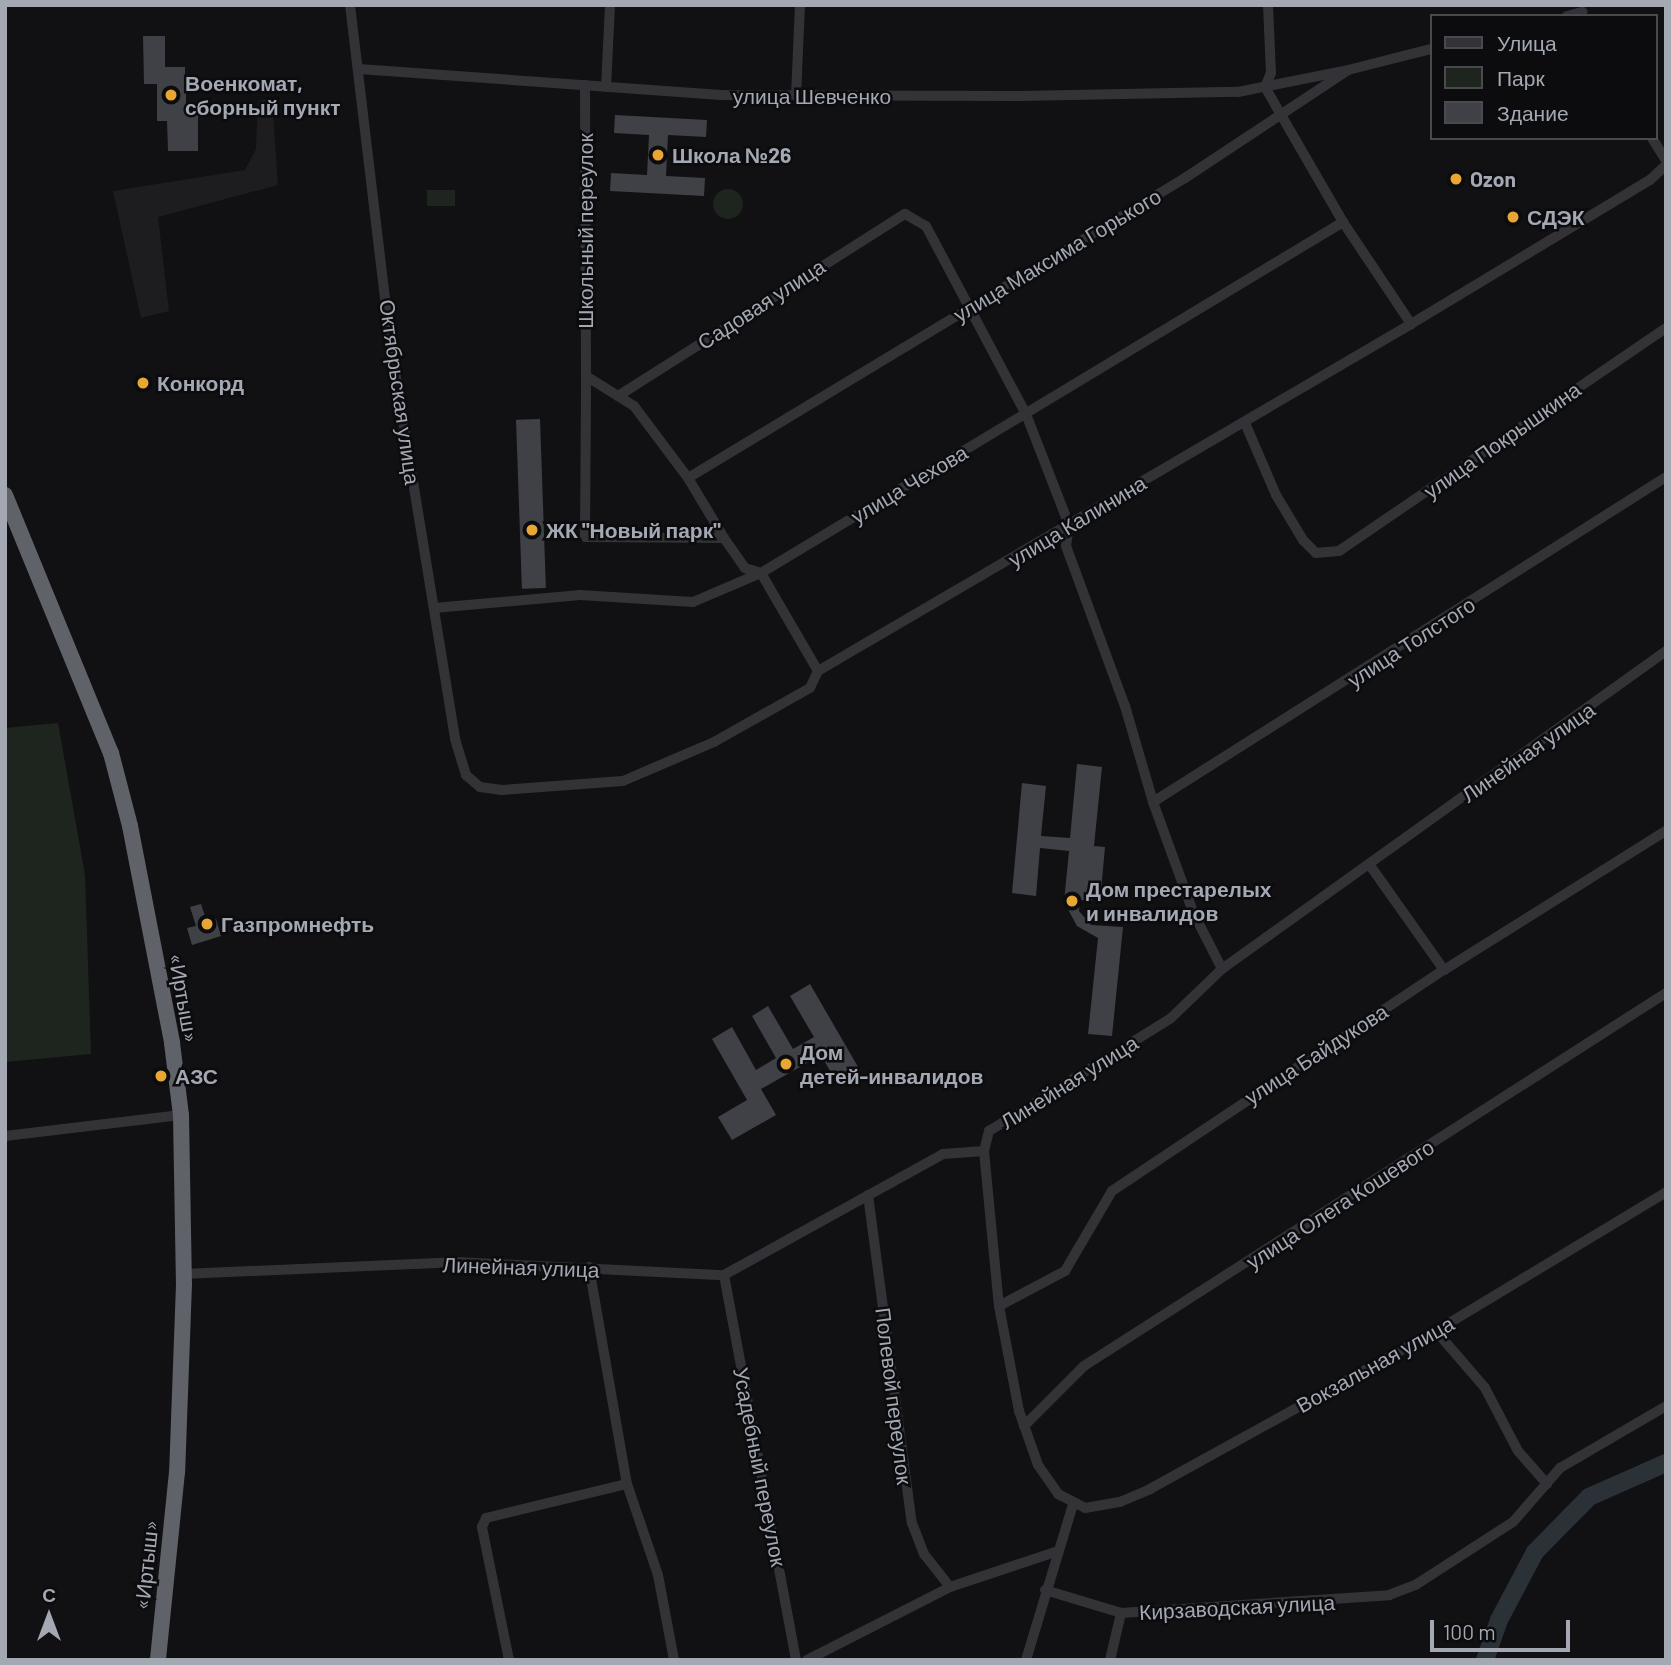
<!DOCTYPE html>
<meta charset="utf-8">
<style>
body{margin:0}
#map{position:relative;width:1671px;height:1665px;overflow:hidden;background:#111113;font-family:Barlow,sans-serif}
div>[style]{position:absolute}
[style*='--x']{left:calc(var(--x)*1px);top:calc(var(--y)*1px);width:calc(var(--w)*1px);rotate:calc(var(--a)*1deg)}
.built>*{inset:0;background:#1d1d20}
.green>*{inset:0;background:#1e251e;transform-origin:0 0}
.round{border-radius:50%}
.river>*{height:18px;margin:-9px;padding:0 9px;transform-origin:9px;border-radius:9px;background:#2a3238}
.building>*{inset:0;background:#404146;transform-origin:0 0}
.minor>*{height:10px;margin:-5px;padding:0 5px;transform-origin:5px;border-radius:5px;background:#333337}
.highway>*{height:16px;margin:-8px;padding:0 8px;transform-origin:8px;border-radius:8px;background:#5f6268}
.dots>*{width:19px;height:19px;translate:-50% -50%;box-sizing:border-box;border:4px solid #0c0c0e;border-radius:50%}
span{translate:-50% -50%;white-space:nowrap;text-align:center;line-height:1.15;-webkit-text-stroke:5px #0c0c0e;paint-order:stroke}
.poi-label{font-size:21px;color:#a3a8b3;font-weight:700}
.left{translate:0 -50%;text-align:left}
.street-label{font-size:21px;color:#a3a8b3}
.frame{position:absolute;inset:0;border:7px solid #a3a8b3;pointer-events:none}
.legend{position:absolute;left:1430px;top:14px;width:228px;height:126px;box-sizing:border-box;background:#0c0c0e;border:2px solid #484a50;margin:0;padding:9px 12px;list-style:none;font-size:21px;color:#a3a8b3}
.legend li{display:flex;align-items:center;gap:14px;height:35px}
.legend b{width:35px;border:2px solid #484a50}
.north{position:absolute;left:14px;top:1581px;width:70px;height:70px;-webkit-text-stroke:5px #0c0c0e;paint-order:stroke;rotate:0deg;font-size:19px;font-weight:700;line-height:28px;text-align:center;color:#a3a8b3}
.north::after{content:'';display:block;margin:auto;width:24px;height:32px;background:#a3a8b3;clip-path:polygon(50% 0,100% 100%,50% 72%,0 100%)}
.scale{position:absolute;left:1430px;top:1620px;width:140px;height:32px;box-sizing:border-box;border:4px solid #a3a8b3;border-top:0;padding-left:9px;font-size:21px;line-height:24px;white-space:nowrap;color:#a3a8b3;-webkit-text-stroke:5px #0c0c0e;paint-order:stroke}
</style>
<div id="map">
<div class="built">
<div style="clip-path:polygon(272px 98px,278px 185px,158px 217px,169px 311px,141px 318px,113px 191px,245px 170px,256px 149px,258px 101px)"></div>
</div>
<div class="green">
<div class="round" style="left:713px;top:189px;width:30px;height:30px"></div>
<div style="left:427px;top:190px;width:28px;height:16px"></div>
<div style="clip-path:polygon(58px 723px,85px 875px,91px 1054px,5px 1062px,5px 728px)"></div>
</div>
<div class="river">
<div style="--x:1485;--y:1660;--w:42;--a:-70.7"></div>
<div style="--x:1499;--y:1620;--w:77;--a:-62.1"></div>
<div style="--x:1535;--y:1552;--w:77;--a:-45.5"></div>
<div style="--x:1589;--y:1497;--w:84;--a:-23.8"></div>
</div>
<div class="building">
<div style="clip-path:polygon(143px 36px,165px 36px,165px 67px,185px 67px,185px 76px,199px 76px,199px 84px,186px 84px,186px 105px,198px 105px,198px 151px,168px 151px,167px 121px,157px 121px,157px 84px,144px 84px)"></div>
<div style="clip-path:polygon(615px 115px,707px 120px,706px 137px,668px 135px,666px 176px,705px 178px,704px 196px,610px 191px,611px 173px,647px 175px,649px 135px,614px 133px)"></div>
<div style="left:540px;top:419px;width:169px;height:24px;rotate:88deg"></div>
<div style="clip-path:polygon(1077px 764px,1102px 767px,1094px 846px,1105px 847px,1101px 891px,1094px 890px,1092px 901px,1080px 900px,1079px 911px,1091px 925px,1123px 927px,1112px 1036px,1088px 1034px,1098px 938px,1077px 926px,1064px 902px,1069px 851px,1040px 848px,1036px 896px,1012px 893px,1022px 783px,1046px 786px,1041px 836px,1070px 838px)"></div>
<div style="clip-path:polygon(201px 904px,207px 922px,216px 919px,221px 936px,192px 945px,187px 928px,196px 926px,190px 907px)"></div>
<div style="clip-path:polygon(810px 984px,861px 1072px,838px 1085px,821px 1055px,761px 1089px,776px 1115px,732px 1140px,718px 1117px,747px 1100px,712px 1039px,732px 1027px,756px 1070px,776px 1058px,752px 1016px,768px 1006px,793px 1049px,814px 1037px,790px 996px)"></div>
</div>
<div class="minor">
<div style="--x:350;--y:5;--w:338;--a:83.2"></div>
<div style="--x:390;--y:341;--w:403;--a:80.7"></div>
<div style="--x:455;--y:739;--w:38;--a:73"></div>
<div style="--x:466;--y:775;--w:18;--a:41"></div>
<div style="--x:480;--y:787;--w:22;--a:8"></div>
<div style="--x:502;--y:790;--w:121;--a:-4.3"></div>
<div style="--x:623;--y:781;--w:99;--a:-23.2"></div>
<div style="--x:714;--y:742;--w:110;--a:-29.4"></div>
<div style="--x:810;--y:688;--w:19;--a:-65"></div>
<div style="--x:818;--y:671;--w:687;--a:-30.33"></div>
<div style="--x:1411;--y:324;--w:279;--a:-31.1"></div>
<div style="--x:1650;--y:180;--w:22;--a:-43"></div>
<div style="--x:1268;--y:5;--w:68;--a:87.5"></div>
<div style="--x:1271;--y:73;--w:15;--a:113"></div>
<div style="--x:1265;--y:87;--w:156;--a:60"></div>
<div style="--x:1343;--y:222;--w:123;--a:56.3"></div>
<div style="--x:1567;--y:16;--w:16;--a:-15"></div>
<div style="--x:359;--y:69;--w:363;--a:4.1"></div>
<div style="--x:721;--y:95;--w:299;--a:0.2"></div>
<div style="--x:1020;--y:96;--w:218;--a:-1.1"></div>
<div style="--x:1238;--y:92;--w:112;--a:-11.3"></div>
<div style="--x:585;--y:85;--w:291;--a:89.8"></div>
<div style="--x:586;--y:376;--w:57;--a:32"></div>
<div style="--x:634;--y:406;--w:90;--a:53.1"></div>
<div style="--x:688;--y:478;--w:70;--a:59"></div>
<div style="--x:724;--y:538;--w:139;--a:-179.6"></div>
<div style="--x:585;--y:537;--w:161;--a:-89.6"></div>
<div style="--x:606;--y:87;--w:82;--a:-87.2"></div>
<div style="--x:796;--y:96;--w:91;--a:-87.5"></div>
<div style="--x:1652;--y:138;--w:26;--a:58"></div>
<div style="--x:618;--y:396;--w:340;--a:-32.4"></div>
<div style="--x:905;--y:214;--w:24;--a:30"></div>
<div style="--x:926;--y:226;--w:213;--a:62"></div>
<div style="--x:1026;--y:414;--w:119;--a:68.8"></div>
<div style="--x:1069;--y:525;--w:21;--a:98"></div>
<div style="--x:1066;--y:546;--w:171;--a:69.8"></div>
<div style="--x:1125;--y:706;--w:100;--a:73.7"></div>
<div style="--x:1153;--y:802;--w:117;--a:70"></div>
<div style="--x:1193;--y:912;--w:64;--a:63"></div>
<div style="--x:1245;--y:423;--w:78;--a:66.7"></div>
<div style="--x:1276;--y:495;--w:52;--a:59"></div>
<div style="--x:1303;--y:540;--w:18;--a:45"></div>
<div style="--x:1316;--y:553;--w:23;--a:-5"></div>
<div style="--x:1339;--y:551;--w:396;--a:-34.3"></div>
<div style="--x:688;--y:478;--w:581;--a:-31.12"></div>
<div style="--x:1185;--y:178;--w:196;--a:-33.5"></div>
<div style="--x:1348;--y:70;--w:86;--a:-14.2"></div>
<div style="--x:724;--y:538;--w:37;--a:55"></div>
<div style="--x:745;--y:568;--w:17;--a:17"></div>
<div style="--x:761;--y:573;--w:113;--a:59.8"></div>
<div style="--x:434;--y:608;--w:147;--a:-5.1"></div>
<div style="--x:580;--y:595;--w:113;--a:3.5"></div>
<div style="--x:693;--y:602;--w:74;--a:-23.1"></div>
<div style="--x:761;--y:573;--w:680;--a:-31.09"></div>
<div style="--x:1153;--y:802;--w:607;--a:-32.36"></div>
<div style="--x:1369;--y:864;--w:130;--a:54.7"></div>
<div style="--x:5;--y:1136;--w:177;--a:-6.8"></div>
<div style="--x:984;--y:1151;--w:156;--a:84.5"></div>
<div style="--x:999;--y:1306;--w:107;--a:79.2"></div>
<div style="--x:1019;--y:1411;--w:57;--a:70.6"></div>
<div style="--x:1038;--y:1465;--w:35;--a:55"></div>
<div style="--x:1058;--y:1494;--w:30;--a:27"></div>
<div style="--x:1085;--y:1508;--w:36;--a:-10"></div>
<div style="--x:1120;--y:1502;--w:33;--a:-23"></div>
<div style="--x:1150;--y:1489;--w:327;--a:-28.9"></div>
<div style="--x:1436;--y:1331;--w:269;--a:-31.1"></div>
<div style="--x:868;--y:1195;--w:331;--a:82.4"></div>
<div style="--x:912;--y:1523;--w:33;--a:69"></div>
<div style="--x:924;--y:1554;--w:42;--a:51.8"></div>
<div style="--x:589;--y:1267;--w:220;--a:80.1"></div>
<div style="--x:627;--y:1484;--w:96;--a:71.2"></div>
<div style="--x:658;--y:1575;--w:86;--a:79.3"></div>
<div style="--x:183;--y:1274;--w:272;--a:-2.5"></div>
<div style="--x:455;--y:1262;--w:269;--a:2.8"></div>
<div style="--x:724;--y:1275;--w:250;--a:-28.9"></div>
<div style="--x:943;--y:1154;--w:41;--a:-4.2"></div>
<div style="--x:984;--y:1151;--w:21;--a:-76"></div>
<div style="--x:989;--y:1131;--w:214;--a:-31.8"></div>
<div style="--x:1171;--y:1018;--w:71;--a:-43.9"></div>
<div style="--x:1222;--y:969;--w:546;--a:-35.61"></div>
<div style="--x:724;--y:1275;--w:392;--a:79.4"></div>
<div style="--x:999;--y:1306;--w:75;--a:-27.9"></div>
<div style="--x:1065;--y:1271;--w:93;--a:-59.6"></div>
<div style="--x:1112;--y:1191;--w:399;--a:-33.7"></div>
<div style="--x:1444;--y:970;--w:262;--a:-32.1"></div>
<div style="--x:1436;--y:1331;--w:75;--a:49.3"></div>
<div style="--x:1485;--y:1388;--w:71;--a:62.4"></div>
<div style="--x:1518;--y:1451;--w:44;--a:48.7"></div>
<div style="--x:1024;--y:1426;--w:85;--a:-45"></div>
<div style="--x:1084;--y:1366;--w:691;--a:-32.66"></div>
<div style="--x:1045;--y:1590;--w:79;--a:16.8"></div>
<div style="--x:1121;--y:1613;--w:269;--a:-3.8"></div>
<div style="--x:1389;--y:1595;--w:30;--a:-21"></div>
<div style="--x:1417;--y:1584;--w:114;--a:-32.9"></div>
<div style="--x:1513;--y:1522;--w:72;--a:-49"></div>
<div style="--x:1560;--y:1468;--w:123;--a:-30.3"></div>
<div style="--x:509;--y:1660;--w:136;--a:-101.5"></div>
<div style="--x:482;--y:1527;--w:10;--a:-66"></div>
<div style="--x:486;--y:1518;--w:145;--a:-13.6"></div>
<div style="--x:807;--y:1660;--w:161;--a:-27"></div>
<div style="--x:950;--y:1587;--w:111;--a:-18.4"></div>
<div style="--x:1026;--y:1660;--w:163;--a:-73.2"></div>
<div style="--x:1110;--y:1660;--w:48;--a:-76.8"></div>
</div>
<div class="highway">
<div style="--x:5;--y:495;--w:279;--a:67.7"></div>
<div style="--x:111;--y:753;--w:75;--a:75.4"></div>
<div style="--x:130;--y:826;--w:221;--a:79"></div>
<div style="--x:172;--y:1043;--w:73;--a:82.9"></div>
<div style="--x:181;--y:1115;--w:169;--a:89"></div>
<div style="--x:184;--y:1284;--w:188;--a:92.1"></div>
<div style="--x:177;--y:1472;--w:189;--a:95.8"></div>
</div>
<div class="dots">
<div style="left:171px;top:95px;background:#e8a634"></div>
<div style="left:658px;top:155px;background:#e8a634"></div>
<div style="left:1456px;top:179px;background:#e8a634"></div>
<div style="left:1513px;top:217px;background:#e8a634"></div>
<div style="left:143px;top:383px;background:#e8a634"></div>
<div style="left:532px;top:530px;background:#e8a634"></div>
<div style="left:1072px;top:901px;background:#e8a634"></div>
<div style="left:207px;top:924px;background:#e8a634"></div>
<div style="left:786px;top:1064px;background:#e8a634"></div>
<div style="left:161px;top:1076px;background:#e8a634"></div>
</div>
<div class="poi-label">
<span class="left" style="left:185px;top:95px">Военкомат,<br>сборный пункт</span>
<span class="left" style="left:672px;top:155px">Школа №26</span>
<span class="left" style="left:1470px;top:179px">Ozon</span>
<span class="left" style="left:1527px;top:217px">СДЭК</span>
<span class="left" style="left:157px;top:383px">Конкорд</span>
<span class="left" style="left:546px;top:530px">ЖК "Новый парк"</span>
<span class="left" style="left:1086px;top:901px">Дом престарелых<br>и инвалидов</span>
<span class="left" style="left:221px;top:924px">Газпромнефть</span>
<span class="left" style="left:800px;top:1064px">Дом<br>детей-инвалидов</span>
<span class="left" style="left:175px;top:1076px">АЗС</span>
</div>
<div class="street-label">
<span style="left:812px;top:96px">улица Шевченко</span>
<span style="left:585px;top:231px;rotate:-90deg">Школьный переулок</span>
<span style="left:1057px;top:255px;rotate:-31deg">улица Максима Горького</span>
<span style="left:761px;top:304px;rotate:-33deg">Садовая улица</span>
<span style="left:400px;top:392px;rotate:82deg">Октябрьская улица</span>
<span style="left:1502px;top:440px;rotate:-35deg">улица Покрышкина</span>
<span style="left:909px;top:484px;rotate:-31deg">улица Чехова</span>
<span style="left:1077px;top:521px;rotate:-31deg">улица Калинина</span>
<span style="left:1411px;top:642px;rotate:-33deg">улица Толстого</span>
<span style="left:1528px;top:752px;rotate:-35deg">Линейная улица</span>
<span style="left:184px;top:998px;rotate:80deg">«Иртыш»</span>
<span style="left:1316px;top:1054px;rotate:-33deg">улица Байдукова</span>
<span style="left:1069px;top:1082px;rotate:-32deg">Линейная улица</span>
<span style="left:1340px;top:1204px;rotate:-33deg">улица Олега Кошевого</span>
<span style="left:521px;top:1267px;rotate:2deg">Линейная улица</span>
<span style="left:1375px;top:1364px;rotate:-29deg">Вокзальная улица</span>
<span style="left:894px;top:1396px;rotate:83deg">Полевой переулок</span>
<span style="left:760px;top:1467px;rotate:79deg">Усадебный переулок</span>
<span style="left:146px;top:1565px;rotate:-84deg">«Иртыш»</span>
<span style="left:1237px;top:1607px;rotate:-3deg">Кирзаводская улица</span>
</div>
<div class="frame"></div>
<ul class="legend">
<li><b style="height:9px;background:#333337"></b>Улица</li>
<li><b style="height:19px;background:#1e251e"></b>Парк</li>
<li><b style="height:19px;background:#404146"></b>Здание</li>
</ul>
<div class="north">С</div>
<div class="scale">100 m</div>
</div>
